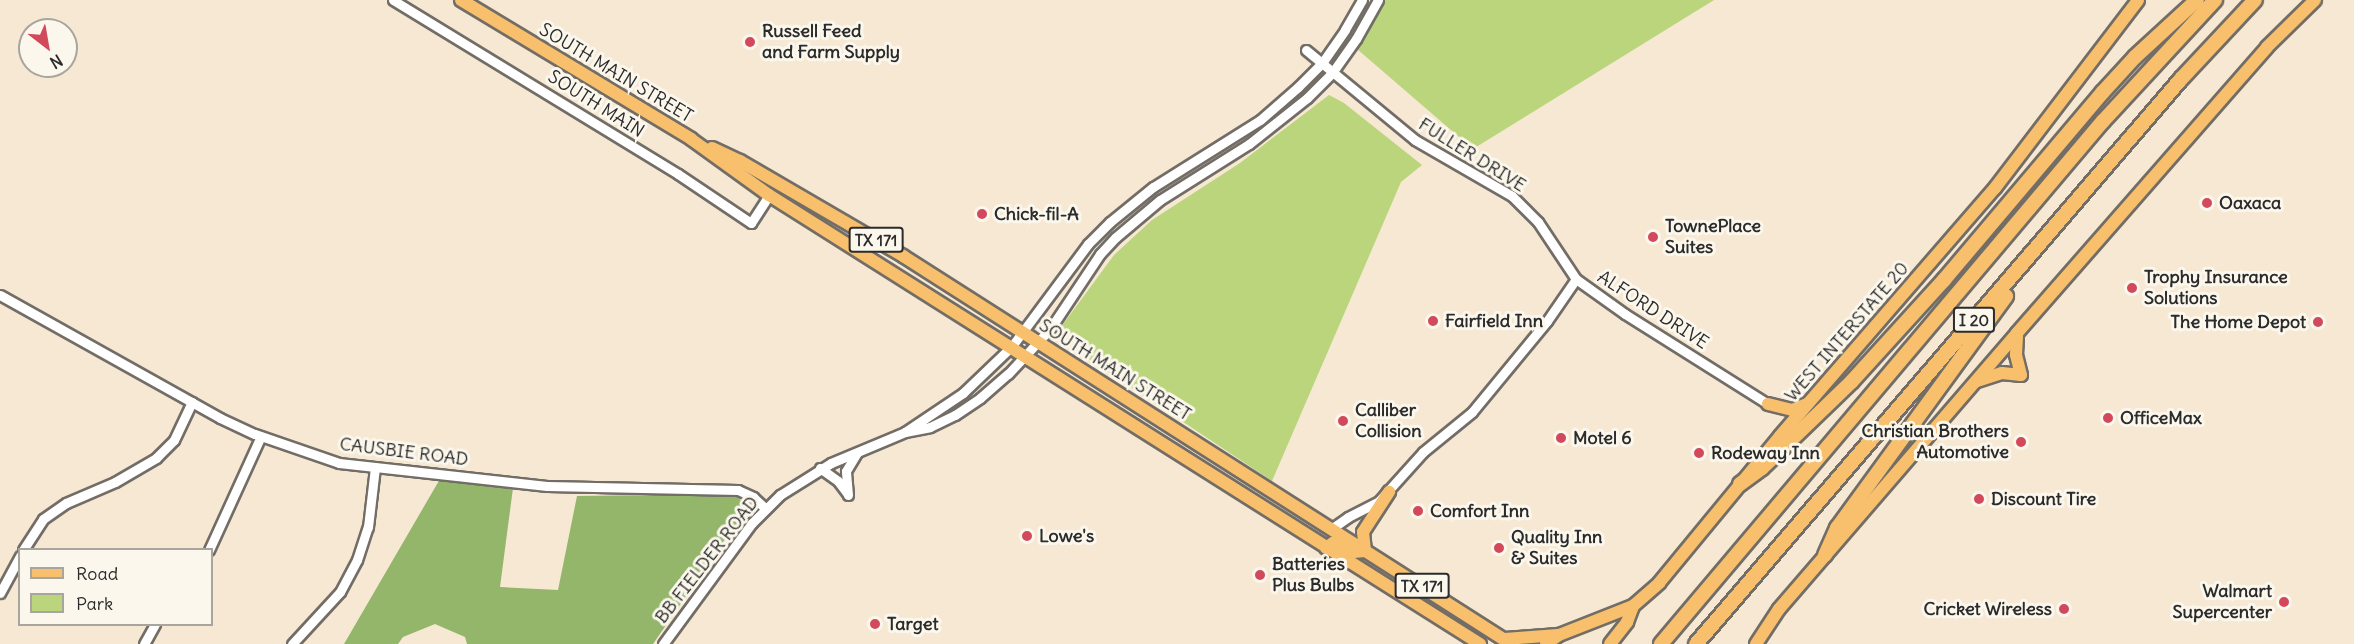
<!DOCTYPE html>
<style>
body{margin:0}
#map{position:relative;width:2354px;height:644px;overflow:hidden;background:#f6e8d3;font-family:Delius,sans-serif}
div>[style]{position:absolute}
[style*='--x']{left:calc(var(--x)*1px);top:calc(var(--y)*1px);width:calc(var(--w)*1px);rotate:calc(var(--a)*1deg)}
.green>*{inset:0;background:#bad57b}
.forest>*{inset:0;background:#93b66b}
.roads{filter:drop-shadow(2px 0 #726d66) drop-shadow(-2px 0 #726d66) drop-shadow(0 2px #726d66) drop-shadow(0 -2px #726d66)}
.minor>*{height:9px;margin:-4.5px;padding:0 4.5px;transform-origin:4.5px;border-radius:4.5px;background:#fff}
.major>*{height:12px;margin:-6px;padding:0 6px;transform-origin:6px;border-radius:6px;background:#f8bf6c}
.highway>*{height:14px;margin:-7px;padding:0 7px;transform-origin:7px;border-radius:7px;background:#f8bf6c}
.dots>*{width:16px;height:16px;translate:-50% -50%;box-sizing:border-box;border:3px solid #fbf7ec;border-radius:50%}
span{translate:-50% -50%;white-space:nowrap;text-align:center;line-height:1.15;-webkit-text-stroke:6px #fbf7ec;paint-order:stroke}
.shield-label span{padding:2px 4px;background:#fbf7ec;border:2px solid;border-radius:4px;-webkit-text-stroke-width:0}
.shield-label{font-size:16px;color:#2b2b2b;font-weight:700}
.poi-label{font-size:18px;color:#2b2b2b;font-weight:700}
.left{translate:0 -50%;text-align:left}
.right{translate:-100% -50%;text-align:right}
.street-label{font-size:18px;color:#2b2b2b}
.legend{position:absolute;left:18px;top:548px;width:195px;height:78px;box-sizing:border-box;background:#fbf7ec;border:2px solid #a8a59f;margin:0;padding:8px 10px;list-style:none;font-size:18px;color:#2b2b2b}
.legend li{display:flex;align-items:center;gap:12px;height:30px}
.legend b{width:30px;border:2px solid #a8a59f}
.north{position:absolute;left:18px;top:18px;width:60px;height:60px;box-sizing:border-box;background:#fbf7ec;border:2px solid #a8a59f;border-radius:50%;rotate:149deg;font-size:16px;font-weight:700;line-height:24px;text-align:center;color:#2b2b2b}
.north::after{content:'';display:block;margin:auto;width:21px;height:27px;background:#d1495b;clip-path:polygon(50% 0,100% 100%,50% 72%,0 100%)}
</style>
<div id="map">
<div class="green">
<div style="clip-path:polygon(1383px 0,1714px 0,1473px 149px,1357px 49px)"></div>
<div style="clip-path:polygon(1329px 95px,1344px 103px,1422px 165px,1401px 182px,1272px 481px,1069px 346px,1061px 327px,1114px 255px,1152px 220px,1240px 163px)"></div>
</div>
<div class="forest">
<div style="clip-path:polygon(440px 479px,513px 488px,500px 587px,558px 590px,577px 496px,733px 494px,751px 508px,730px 532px,653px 644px,467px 644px,465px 637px,435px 624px,403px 637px,398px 644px,344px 644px)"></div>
</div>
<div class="roads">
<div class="minor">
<div style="--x:393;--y:0;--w:334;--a:31.4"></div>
<div style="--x:678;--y:174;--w:88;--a:33.9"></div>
<div style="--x:751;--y:223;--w:33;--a:-57"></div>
<div style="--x:1362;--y:0;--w:34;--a:120"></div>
<div style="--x:1345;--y:30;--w:40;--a:124.9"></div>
<div style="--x:1322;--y:63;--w:34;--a:135"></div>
<div style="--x:1298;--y:87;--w:50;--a:139"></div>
<div style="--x:1260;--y:120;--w:126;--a:147.9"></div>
<div style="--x:1153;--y:187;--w:55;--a:140.9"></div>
<div style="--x:1110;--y:222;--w:31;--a:135"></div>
<div style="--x:1088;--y:244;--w:127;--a:126.7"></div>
<div style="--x:1012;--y:346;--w:68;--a:136.2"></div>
<div style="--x:963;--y:393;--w:70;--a:146.1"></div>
<div style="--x:905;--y:432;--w:25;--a:-11"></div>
<div style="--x:930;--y:427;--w:28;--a:-26"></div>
<div style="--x:955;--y:415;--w:30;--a:-34"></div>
<div style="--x:980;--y:398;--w:37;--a:-41"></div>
<div style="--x:1008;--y:374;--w:62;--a:-47"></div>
<div style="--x:1050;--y:329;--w:90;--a:-56.3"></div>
<div style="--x:1100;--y:254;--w:23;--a:-47"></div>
<div style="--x:1116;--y:237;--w:57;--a:-40.1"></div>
<div style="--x:1160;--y:200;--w:105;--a:-32.2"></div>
<div style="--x:1249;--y:144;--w:74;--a:-38.4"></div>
<div style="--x:1307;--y:98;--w:35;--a:-45"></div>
<div style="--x:1332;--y:73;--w:42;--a:-54.8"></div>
<div style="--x:1356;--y:39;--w:45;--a:-60.6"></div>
<div style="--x:1306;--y:50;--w:141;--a:39.5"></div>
<div style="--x:1415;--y:140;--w:112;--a:30"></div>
<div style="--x:1512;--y:196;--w:37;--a:45"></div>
<div style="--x:1538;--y:222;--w:69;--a:56.3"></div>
<div style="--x:1576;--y:279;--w:60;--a:35.5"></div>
<div style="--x:1625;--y:314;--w:169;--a:32.2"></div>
<div style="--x:0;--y:295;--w:252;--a:29.2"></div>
<div style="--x:220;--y:418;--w:38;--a:25"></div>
<div style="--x:255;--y:434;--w:89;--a:19"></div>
<div style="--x:339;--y:463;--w:209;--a:6.3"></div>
<div style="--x:547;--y:486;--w:191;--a:1.2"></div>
<div style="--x:738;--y:490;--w:17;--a:25"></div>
<div style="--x:753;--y:497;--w:16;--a:43"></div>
<div style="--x:820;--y:468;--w:22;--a:36"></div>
<div style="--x:838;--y:481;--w:15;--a:53"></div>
<div style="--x:848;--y:495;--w:24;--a:-95"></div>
<div style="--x:846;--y:471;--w:21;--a:-59"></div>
<div style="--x:1331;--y:529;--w:21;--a:-35"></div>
<div style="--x:1348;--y:517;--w:34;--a:-27"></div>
<div style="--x:1378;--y:502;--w:67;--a:-48"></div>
<div style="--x:1423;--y:452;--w:63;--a:-39.2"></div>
<div style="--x:1472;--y:412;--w:118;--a:-50.5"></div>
<div style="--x:1547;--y:321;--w:51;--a:-55.4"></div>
<div style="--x:23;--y:550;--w:37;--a:-57"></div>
<div style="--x:43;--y:519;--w:28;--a:-35"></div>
<div style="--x:66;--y:503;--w:53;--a:-23.2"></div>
<div style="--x:115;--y:482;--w:48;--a:-30.3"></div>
<div style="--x:156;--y:458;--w:25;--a:-45"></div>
<div style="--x:174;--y:440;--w:42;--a:-64.7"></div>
<div style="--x:209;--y:550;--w:125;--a:-65.5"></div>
<div style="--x:0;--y:593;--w:42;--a:-61.6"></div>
<div style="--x:144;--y:644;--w:23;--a:-61"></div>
<div style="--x:292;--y:644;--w:71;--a:-47.3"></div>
<div style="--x:340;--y:592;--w:36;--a:-62"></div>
<div style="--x:357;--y:560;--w:35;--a:-72"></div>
<div style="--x:368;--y:527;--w:60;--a:-83.3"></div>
<div style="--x:663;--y:644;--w:150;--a:-53.7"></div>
<div style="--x:752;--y:523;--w:40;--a:-45"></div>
<div style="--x:780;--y:495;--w:60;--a:-32.1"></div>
<div style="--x:831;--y:463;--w:80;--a:-22.7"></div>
</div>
<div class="major">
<div style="--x:461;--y:0;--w:269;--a:31.1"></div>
<div style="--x:691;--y:139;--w:96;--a:35.7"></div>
<div style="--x:769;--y:195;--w:841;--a:32.27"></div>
<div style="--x:712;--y:148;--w:31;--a:25"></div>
<div style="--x:740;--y:161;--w:189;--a:30.2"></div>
<div style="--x:903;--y:256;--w:721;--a:32.54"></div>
<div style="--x:1977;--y:381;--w:26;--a:-18"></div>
<div style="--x:2002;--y:373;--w:19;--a:6"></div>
<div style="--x:2021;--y:375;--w:21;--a:-104"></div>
<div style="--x:2016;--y:355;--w:22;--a:-87"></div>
<div style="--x:1768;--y:404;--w:25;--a:14"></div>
<div style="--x:1792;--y:410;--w:16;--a:-22"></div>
<div style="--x:1326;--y:548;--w:9;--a:-36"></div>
<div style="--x:1333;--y:543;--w:22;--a:24"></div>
<div style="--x:1353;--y:552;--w:12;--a:-5"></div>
<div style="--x:1365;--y:551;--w:19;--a:-96"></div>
<div style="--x:1363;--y:532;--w:48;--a:-57"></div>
<div style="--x:1505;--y:639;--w:53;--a:-4.3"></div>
<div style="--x:1546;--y:644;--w:16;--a:-35"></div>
<div style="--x:1559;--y:635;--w:79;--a:-21.4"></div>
<div style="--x:1633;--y:606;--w:35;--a:-41"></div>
<div style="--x:1659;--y:583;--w:190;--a:-50.5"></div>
<div style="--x:1780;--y:436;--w:328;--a:-49.1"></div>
<div style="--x:1995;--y:188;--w:236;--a:-52.7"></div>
<div style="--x:1610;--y:644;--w:28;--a:-52"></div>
<div style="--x:1627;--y:622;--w:17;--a:-69"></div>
<div style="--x:1756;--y:644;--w:42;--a:-56.7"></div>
<div style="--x:1779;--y:609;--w:364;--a:-49.2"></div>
<div style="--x:2017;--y:333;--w:380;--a:-48.8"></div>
<div style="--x:2267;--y:47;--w:67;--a:-44.4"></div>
</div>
<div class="highway">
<div style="--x:1740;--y:484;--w:27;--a:-36"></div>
<div style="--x:1762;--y:468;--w:125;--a:-44"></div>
<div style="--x:1852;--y:381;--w:137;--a:-47.7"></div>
<div style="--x:1944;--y:280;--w:245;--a:-49.8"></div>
<div style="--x:2102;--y:93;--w:49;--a:-47.5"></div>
<div style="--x:2135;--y:57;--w:84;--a:-42.6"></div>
<div style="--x:1825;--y:555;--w:30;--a:-66"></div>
<div style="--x:1837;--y:528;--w:287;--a:-53.9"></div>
<div style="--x:1661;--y:644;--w:685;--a:-49.8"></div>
<div style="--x:2103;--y:121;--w:165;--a:-47.2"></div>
<div style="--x:1696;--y:644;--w:745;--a:-49.36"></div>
<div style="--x:2181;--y:79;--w:108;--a:-46.9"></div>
</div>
</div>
<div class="dots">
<div style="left:750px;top:42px;background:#d1495b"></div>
<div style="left:2207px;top:203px;background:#d1495b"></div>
<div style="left:982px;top:214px;background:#d1495b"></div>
<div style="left:1653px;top:237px;background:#d1495b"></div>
<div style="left:2132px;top:288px;background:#d1495b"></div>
<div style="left:1433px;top:321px;background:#d1495b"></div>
<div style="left:2318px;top:322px;background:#d1495b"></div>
<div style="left:2108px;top:418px;background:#d1495b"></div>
<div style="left:1343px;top:421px;background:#d1495b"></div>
<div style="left:1561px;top:438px;background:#d1495b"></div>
<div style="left:2021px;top:442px;background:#d1495b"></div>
<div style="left:1699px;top:453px;background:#d1495b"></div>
<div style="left:1979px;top:499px;background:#d1495b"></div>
<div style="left:1418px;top:511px;background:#d1495b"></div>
<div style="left:1027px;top:536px;background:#d1495b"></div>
<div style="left:1499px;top:548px;background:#d1495b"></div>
<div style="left:1260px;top:575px;background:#d1495b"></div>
<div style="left:2284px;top:602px;background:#d1495b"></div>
<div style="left:2064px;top:609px;background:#d1495b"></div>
<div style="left:875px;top:624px;background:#d1495b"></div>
</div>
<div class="shield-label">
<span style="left:876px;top:240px">TX 171</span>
<span style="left:1974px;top:320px">I 20</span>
<span style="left:1422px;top:586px">TX 171</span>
</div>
<div class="poi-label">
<span class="left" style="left:762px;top:42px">Russell Feed<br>and Farm Supply</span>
<span class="left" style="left:2219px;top:203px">Oaxaca</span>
<span class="left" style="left:994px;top:214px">Chick-fil-A</span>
<span class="left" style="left:1665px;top:237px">TownePlace<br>Suites</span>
<span class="left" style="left:2144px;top:288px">Trophy Insurance<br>Solutions</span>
<span class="left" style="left:1445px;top:321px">Fairfield Inn</span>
<span class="right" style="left:2306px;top:322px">The Home Depot</span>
<span class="left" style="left:1355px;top:421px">Calliber<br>Collision</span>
<span class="left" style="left:2120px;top:418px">OfficeMax</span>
<span class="right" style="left:2009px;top:442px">Christian Brothers<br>Automotive</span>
<span class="left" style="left:1573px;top:438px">Motel 6</span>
<span class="left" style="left:1711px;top:453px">Rodeway Inn</span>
<span class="left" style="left:1991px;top:499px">Discount Tire</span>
<span class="left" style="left:1430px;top:511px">Comfort Inn</span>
<span class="left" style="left:1039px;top:536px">Lowe's</span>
<span class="left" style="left:1511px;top:548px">Quality Inn<br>&amp; Suites</span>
<span class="left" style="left:1272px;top:575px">Batteries<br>Plus Bulbs</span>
<span class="right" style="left:2272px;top:602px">Walmart<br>Supercenter</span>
<span class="right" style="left:2052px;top:609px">Cricket Wireless</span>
<span class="left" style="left:887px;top:624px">Target</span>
</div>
<div class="street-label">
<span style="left:616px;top:73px;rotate:31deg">SOUTH MAIN STREET</span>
<span style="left:596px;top:104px;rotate:32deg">SOUTH MAIN</span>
<span style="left:1472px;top:155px;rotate:32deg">FULLER DRIVE</span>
<span style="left:1653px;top:310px;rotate:33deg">ALFORD DRIVE</span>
<span style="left:1847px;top:332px;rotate:-49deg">WEST INTERSTATE 20</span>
<span style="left:1115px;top:370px;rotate:32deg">SOUTH MAIN STREET</span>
<span style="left:404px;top:452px;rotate:7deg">CAUSBIE ROAD</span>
<span style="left:707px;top:560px;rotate:-52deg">BB FIELDER ROAD</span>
</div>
<ul class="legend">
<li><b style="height:8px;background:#f8bf6c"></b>Road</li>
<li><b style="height:16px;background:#bad57b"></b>Park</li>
</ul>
<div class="north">N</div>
</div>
